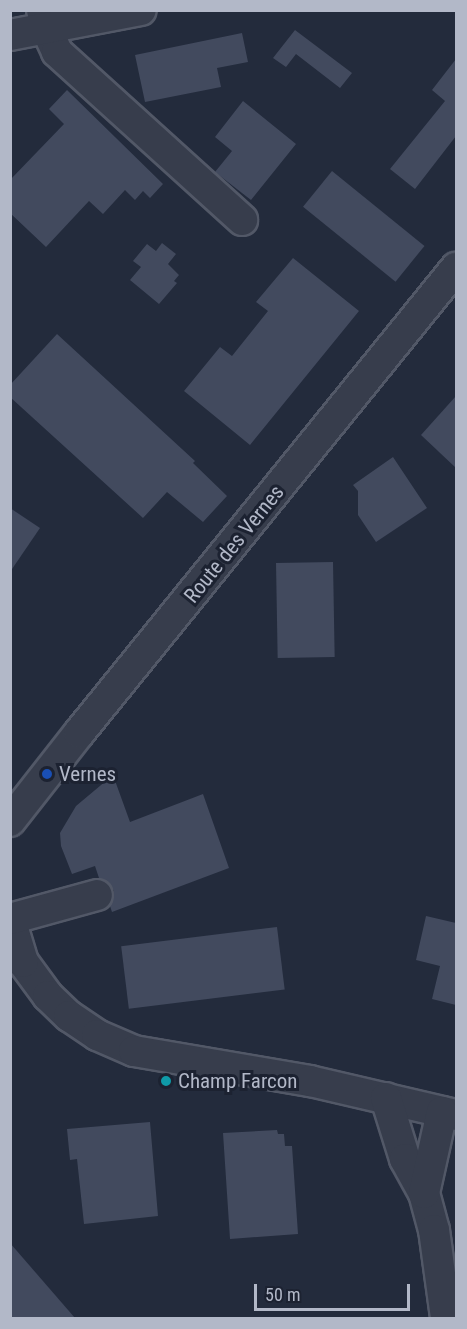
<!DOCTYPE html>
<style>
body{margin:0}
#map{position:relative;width:467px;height:1329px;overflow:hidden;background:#232b3c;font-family:"Roboto Condensed",sans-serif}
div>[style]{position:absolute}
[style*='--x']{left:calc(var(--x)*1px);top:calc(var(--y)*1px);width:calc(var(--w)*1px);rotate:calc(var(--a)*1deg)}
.building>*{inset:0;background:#424a5e;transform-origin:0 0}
.roads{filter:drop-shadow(2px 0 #525867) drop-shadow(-2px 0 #525867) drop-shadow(0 2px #525867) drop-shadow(0 -2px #525867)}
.minor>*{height:30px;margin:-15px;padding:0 15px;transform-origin:15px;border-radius:15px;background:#373d4c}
.dots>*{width:16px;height:16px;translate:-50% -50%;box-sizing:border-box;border:3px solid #1c2231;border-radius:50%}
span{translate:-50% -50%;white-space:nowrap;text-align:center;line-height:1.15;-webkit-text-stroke:6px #1c2231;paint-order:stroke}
.street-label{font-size:21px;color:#b2b8c8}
.poi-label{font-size:21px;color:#b2b8c8}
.left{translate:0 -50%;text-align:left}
.frame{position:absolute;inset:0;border:12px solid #b2b8c8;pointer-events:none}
.scale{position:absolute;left:254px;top:1284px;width:156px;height:27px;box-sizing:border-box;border:3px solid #b2b8c8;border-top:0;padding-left:8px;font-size:18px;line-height:21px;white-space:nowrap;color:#b2b8c8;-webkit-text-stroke:4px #1c2231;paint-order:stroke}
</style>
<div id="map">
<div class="building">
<div style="clip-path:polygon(295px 30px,352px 73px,340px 88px,296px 54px,286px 67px,273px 58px)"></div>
<div style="clip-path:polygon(242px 33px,248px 62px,217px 68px,221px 87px,145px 102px,135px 55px)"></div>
<div style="clip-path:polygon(456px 59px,456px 136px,415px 189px,390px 169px,445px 101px,432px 90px)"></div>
<div style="clip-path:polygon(67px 90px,163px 184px,150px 198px,143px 191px,135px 200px,125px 190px,103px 214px,89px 201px,46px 247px,10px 213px,10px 180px,64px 124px,49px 109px)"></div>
<div style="clip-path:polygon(243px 101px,296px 144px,251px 200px,215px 172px,232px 151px,215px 137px)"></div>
<div style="left:332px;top:171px;width:119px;height:46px;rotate:39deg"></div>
<div style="clip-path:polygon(162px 243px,176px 254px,168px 264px,179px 275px,174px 281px,177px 283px,159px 304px,130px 280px,141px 267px,133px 261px,147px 244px,156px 251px)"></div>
<div style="clip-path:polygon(293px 258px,359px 311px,250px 445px,184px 391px,220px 347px,232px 356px,268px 311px,256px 302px)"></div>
<div style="clip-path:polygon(57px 334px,195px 461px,193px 463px,227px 496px,203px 522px,167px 492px,143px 518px,10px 397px,10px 385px)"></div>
<div style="clip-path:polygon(456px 396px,456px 468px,421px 435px)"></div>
<div style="clip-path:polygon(393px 457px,427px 508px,376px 542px,358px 515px,358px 491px,353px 485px)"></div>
<div style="clip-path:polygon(10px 508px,40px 528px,10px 572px)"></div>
<div style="left:333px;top:562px;width:95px;height:57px;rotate:89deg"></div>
<div style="clip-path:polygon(113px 775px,130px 822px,203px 794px,229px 868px,112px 912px,110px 906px,114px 891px,109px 883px,99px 878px,95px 866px,72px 874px,61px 846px,60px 833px,76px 806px)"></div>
<div style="clip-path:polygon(426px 916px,456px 923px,456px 1005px,432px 999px,440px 966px,416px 960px)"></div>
<div style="left:277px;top:927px;width:63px;height:157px;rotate:83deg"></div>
<div style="clip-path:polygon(150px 1122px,158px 1216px,84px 1224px,77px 1159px,70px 1160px,67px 1129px)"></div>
<div style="clip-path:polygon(277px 1130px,278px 1134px,284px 1134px,285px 1146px,292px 1146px,298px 1234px,230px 1239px,223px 1133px)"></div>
<div style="clip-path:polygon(10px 1243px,75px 1318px,10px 1318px)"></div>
</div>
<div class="roads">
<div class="minor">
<div style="--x:42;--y:10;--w:18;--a:77"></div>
<div style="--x:46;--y:28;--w:26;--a:65"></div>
<div style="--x:57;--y:52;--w:250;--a:42.2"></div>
<div style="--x:10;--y:35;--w:133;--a:-10.8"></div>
<div style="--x:10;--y:821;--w:112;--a:-51.9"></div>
<div style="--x:79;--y:733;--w:599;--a:-50.97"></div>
<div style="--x:10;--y:954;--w:15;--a:32"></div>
<div style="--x:23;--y:962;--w:42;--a:53.7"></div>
<div style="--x:48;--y:996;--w:29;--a:44"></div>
<div style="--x:69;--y:1016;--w:34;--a:34"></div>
<div style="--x:97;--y:1035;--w:40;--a:23.4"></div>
<div style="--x:134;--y:1051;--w:179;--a:9.7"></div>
<div style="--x:310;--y:1081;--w:150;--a:13.1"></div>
<div style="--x:23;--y:962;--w:45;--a:-106.8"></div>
<div style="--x:10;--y:919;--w:90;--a:-15.4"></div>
<div style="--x:386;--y:1098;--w:64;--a:72.7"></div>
<div style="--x:405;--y:1159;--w:39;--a:61"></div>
<div style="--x:424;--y:1193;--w:38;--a:75"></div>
<div style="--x:434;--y:1230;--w:89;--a:82.2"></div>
<div style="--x:424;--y:1193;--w:83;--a:-77.5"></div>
</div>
</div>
<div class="dots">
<div style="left:47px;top:774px;background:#1a4fb4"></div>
<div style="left:166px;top:1081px;background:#0f9aa8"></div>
</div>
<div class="street-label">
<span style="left:234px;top:544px;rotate:-51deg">Route des Vernes</span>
</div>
<div class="poi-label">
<span class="left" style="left:59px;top:774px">Vernes</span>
<span class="left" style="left:178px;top:1081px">Champ Farcon</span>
</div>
<div class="frame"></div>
<div class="scale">50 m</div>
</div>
